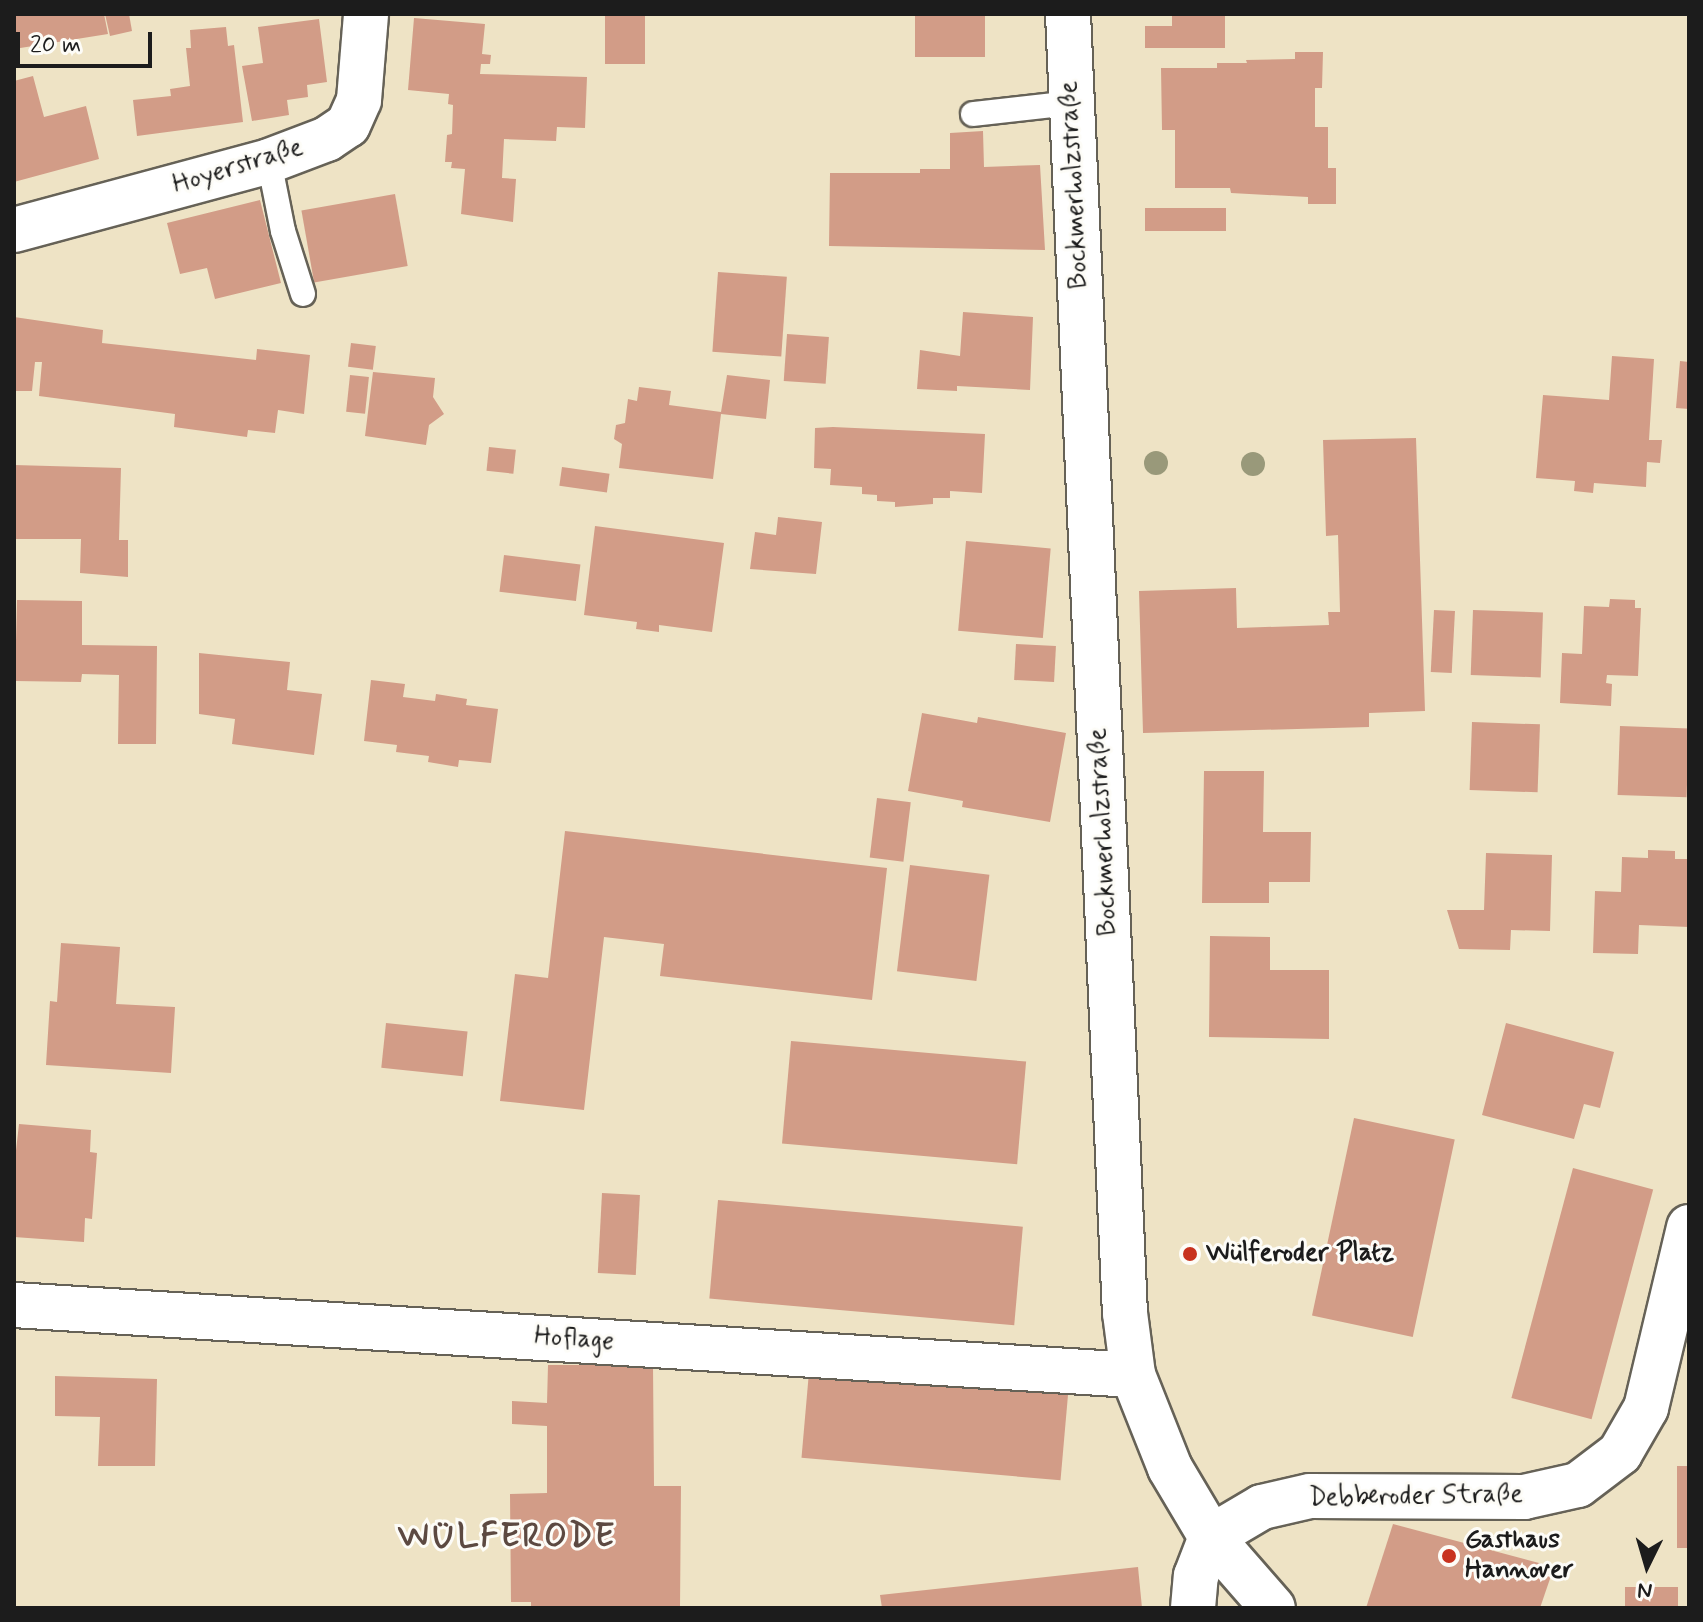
<!DOCTYPE html>
<meta charset="utf-8">
<style>
body{margin:0}
#map{position:relative;width:1703px;height:1622px;overflow:hidden;background:#eee3c5;font-family:Mynerve,sans-serif}
div>[style]{position:absolute}
[style*='--x']{left:calc(var(--x)*1px);top:calc(var(--y)*1px);width:calc(var(--w)*1px);rotate:calc(var(--a)*1deg)}
.building>*{inset:0;background:#d29c87;transform-origin:0 0}
.roads{filter:drop-shadow(2px 0 #666257) drop-shadow(-2px 0 #666257) drop-shadow(0 2px #666257) drop-shadow(0 -2px #666257)}
.lane>*{height:24px;margin:-12px;padding:0 12px;transform-origin:12px;border-radius:12px;background:#fff}
.street>*{height:44px;margin:-22px;padding:0 22px;transform-origin:22px;border-radius:22px;background:#fff}
.secondary>*{height:44px;margin:-22px;padding:0 22px;transform-origin:22px;border-radius:22px;background:#fff}
.trees>*{width:24px;height:24px;margin:-12px;border-radius:50%;background:#99997a}
.dots>*{width:22px;height:22px;translate:-50% -50%;box-sizing:border-box;border:4px solid #fdfcf7;border-radius:50%}
span{translate:-50% -50%;white-space:nowrap;text-align:center;line-height:1.15;-webkit-text-stroke:6px #fdfcf7;paint-order:stroke}
.street-label{font-size:26px;color:#1c1c1c}
.poi-label{font-size:26px;color:#1c1c1c;font-weight:700}
.left{translate:0 -50%;text-align:left}
.district-label{font-size:34px;color:#5c4941;font-weight:700;letter-spacing:2px}
.frame{position:absolute;inset:0;border:16px solid #1c1c1c;pointer-events:none}
.north{position:absolute;left:1607px;top:1526px;width:80px;height:80px;-webkit-text-stroke:6px #fdfcf7;paint-order:stroke;rotate:185deg;font-size:22px;font-weight:700;line-height:32px;text-align:center;color:#1c1c1c}
.north::after{content:'';display:block;margin:auto;width:28px;height:36px;background:#1c1c1c;clip-path:polygon(50% 0,100% 100%,50% 72%,0 100%)}
.scale{position:absolute;left:16px;top:32px;width:136px;height:36px;box-sizing:border-box;border:4px solid #1c1c1c;border-top:0;padding-left:10px;font-size:24px;line-height:28px;white-space:nowrap;color:#1c1c1c;-webkit-text-stroke:6px #fdfcf7;paint-order:stroke}
</style>
<div id="map">
<div class="building">
<div style="clip-path:polygon(14px 14px,104px 14px,108px 34px,14px 49px)"></div>
<div style="clip-path:polygon(105px 14px,129px 14px,132px 31px,110px 36px)"></div>
<div style="left:605px;top:14px;width:40px;height:50px"></div>
<div style="left:915px;top:14px;width:70px;height:43px"></div>
<div style="clip-path:polygon(1172px 14px,1225px 14px,1225px 48px,1145px 48px,1145px 26px,1172px 26px)"></div>
<div style="clip-path:polygon(414px 18px,485px 24px,482px 54px,491px 55px,490px 64px,481px 64px,480px 74px,587px 77px,585px 128px,557px 127px,556px 141px,504px 139px,502px 178px,516px 179px,513px 222px,461px 214px,465px 169px,451px 168px,452px 162px,445px 162px,447px 135px,452px 134px,453px 105px,448px 104px,449px 94px,408px 90px)"></div>
<div style="clip-path:polygon(319px 19px,327px 82px,307px 85px,308px 97px,287px 100px,289px 115px,252px 121px,242px 66px,263px 63px,258px 27px)"></div>
<div style="clip-path:polygon(226px 27px,228px 46px,234px 45px,243px 122px,137px 136px,133px 100px,171px 96px,170px 89px,190px 86px,186px 48px,191px 48px,190px 30px)"></div>
<div style="clip-path:polygon(1295px 52px,1323px 52px,1322px 88px,1315px 88px,1315px 127px,1328px 127px,1328px 168px,1336px 168px,1336px 204px,1308px 204px,1308px 197px,1231px 193px,1230px 188px,1175px 188px,1175px 130px,1162px 130px,1161px 68px,1217px 68px,1217px 63px,1247px 63px,1246px 60px,1295px 59px)"></div>
<div style="clip-path:polygon(33px 76px,44px 117px,86px 106px,99px 159px,14px 182px,14px 81px)"></div>
<div style="clip-path:polygon(983px 131px,984px 167px,1040px 165px,1045px 250px,829px 246px,830px 173px,920px 173px,920px 169px,950px 169px,950px 133px)"></div>
<div style="left:395px;top:194px;width:73px;height:95px;rotate:80deg"></div>
<div style="clip-path:polygon(260px 200px,281px 283px,215px 299px,207px 268px,180px 274px,167px 223px)"></div>
<div style="left:1226px;top:208px;width:23px;height:81px;rotate:90deg"></div>
<div style="left:718px;top:272px;width:69px;height:80px;rotate:4deg"></div>
<div style="clip-path:polygon(963px 312px,1033px 317px,1030px 390px,957px 386px,957px 391px,917px 389px,920px 350px,960px 356px)"></div>
<div style="clip-path:polygon(14px 317px,103px 330px,102px 343px,256px 360px,257px 349px,310px 355px,304px 414px,278px 410px,275px 433px,248px 430px,247px 437px,174px 427px,175px 414px,39px 396px,42px 362px,35px 362px,32px 391px,14px 391px)"></div>
<div style="left:787px;top:334px;width:42px;height:47px;rotate:4deg"></div>
<div style="left:351px;top:343px;width:25px;height:24px;rotate:7deg"></div>
<div style="clip-path:polygon(1612px 356px,1654px 359px,1649px 440px,1662px 440px,1660px 463px,1647px 462px,1646px 487px,1594px 483px,1593px 493px,1574px 491px,1575px 481px,1536px 478px,1543px 395px,1609px 400px)"></div>
<div style="clip-path:polygon(1680px 361px,1689px 362px,1689px 409px,1676px 408px)"></div>
<div style="clip-path:polygon(373px 372px,435px 378px,433px 397px,444px 414px,429px 425px,426px 445px,365px 436px)"></div>
<div style="left:350px;top:375px;width:19px;height:37px;rotate:6deg"></div>
<div style="clip-path:polygon(727px 375px,770px 380px,766px 419px,721px 414px,713px 479px,619px 468px,622px 444px,614px 439px,616px 425px,625px 423px,628px 399px,637px 401px,639px 387px,671px 391px,669px 405px,721px 412px)"></div>
<div style="clip-path:polygon(833px 427px,985px 434px,982px 493px,950px 491px,950px 498px,933px 498px,933px 504px,895px 507px,895px 502px,877px 501px,877px 495px,862px 494px,862px 487px,830px 485px,831px 469px,814px 468px,815px 428px)"></div>
<div style="clip-path:polygon(1416px 438px,1425px 711px,1369px 713px,1369px 727px,1143px 733px,1139px 591px,1236px 588px,1237px 628px,1329px 625px,1328px 612px,1340px 612px,1338px 535px,1326px 536px,1323px 440px)"></div>
<div style="left:489px;top:447px;width:27px;height:24px;rotate:6deg"></div>
<div style="clip-path:polygon(14px 465px,121px 468px,119px 540px,128px 540px,128px 577px,80px 573px,81px 539px,14px 539px)"></div>
<div style="left:562px;top:467px;width:48px;height:19px;rotate:8deg"></div>
<div style="clip-path:polygon(778px 517px,822px 522px,816px 574px,750px 569px,755px 532px,776px 535px)"></div>
<div style="clip-path:polygon(595px 526px,724px 543px,712px 632px,659px 625px,659px 632px,636px 629px,637px 622px,584px 615px)"></div>
<div style="left:966px;top:541px;width:85px;height:90px;rotate:5deg"></div>
<div style="left:504px;top:555px;width:77px;height:37px;rotate:7deg"></div>
<div style="clip-path:polygon(1610px 599px,1635px 600px,1635px 608px,1641px 608px,1638px 676px,1607px 675px,1606px 683px,1612px 684px,1611px 706px,1560px 703px,1562px 653px,1582px 654px,1584px 606px,1609px 607px)"></div>
<div style="clip-path:polygon(17px 600px,82px 601px,82px 645px,157px 646px,156px 744px,118px 744px,119px 675px,82px 674px,81px 682px,15px 681px)"></div>
<div style="left:1434px;top:610px;width:21px;height:62px;rotate:3deg"></div>
<div style="left:1473px;top:610px;width:70px;height:65px;rotate:2deg"></div>
<div style="left:1016px;top:644px;width:40px;height:36px;rotate:3deg"></div>
<div style="clip-path:polygon(199px 653px,290px 662px,287px 690px,322px 694px,314px 755px,232px 744px,235px 719px,199px 714px)"></div>
<div style="clip-path:polygon(371px 680px,405px 684px,403px 697px,435px 701px,436px 694px,467px 699px,466px 705px,498px 709px,491px 763px,459px 760px,458px 767px,428px 762px,429px 756px,396px 752px,397px 745px,364px 741px)"></div>
<div style="clip-path:polygon(922px 713px,977px 723px,978px 717px,1066px 733px,1050px 822px,962px 807px,963px 801px,908px 791px)"></div>
<div style="left:1472px;top:722px;width:68px;height:68px;rotate:2deg"></div>
<div style="left:1620px;top:726px;width:69px;height:69px;rotate:2deg"></div>
<div style="clip-path:polygon(1204px 771px,1264px 771px,1263px 832px,1311px 832px,1310px 882px,1269px 882px,1269px 903px,1202px 903px)"></div>
<div style="left:877px;top:798px;width:34px;height:60px;rotate:7deg"></div>
<div style="clip-path:polygon(565px 831px,887px 868px,872px 1000px,660px 976px,664px 944px,604px 937px,584px 1110px,500px 1101px,515px 974px,548px 978px)"></div>
<div style="clip-path:polygon(1648px 850px,1675px 851px,1675px 859px,1689px 859px,1689px 927px,1639px 925px,1638px 954px,1593px 953px,1595px 891px,1621px 892px,1622px 857px,1648px 858px)"></div>
<div style="clip-path:polygon(1486px 853px,1552px 855px,1550px 931px,1511px 930px,1510px 950px,1459px 949px,1447px 910px,1484px 910px)"></div>
<div style="left:910px;top:865px;width:80px;height:107px;rotate:7deg"></div>
<div style="clip-path:polygon(1210px 936px,1270px 937px,1270px 970px,1329px 970px,1329px 1039px,1209px 1037px)"></div>
<div style="clip-path:polygon(61px 943px,120px 947px,116px 1004px,175px 1007px,171px 1073px,46px 1065px,50px 1001px,57px 1002px)"></div>
<div style="left:386px;top:1023px;width:82px;height:45px;rotate:6deg"></div>
<div style="clip-path:polygon(1506px 1023px,1614px 1052px,1600px 1108px,1584px 1104px,1574px 1139px,1482px 1115px)"></div>
<div style="left:791px;top:1041px;width:236px;height:103px;rotate:5deg"></div>
<div style="left:1354px;top:1118px;width:103px;height:202px;rotate:12deg"></div>
<div style="clip-path:polygon(19px 1124px,91px 1130px,90px 1152px,97px 1153px,92px 1219px,85px 1218px,84px 1242px,14px 1237px,14px 1168px)"></div>
<div style="left:1573px;top:1168px;width:83px;height:238px;rotate:15deg"></div>
<div style="left:602px;top:1193px;width:38px;height:80px;rotate:3deg"></div>
<div style="left:718px;top:1200px;width:306px;height:99px;rotate:5deg"></div>
<div style="clip-path:polygon(548px 1365px,653px 1365px,654px 1486px,681px 1486px,680px 1608px,531px 1608px,531px 1602px,511px 1602px,510px 1494px,547px 1493px,547px 1426px,512px 1424px,512px 1401px,547px 1403px)"></div>
<div style="left:809px;top:1372px;width:260px;height:86px;rotate:5deg"></div>
<div style="clip-path:polygon(55px 1376px,157px 1379px,155px 1466px,98px 1466px,100px 1417px,55px 1416px)"></div>
<div style="left:1677px;top:1466px;width:12px;height:82px"></div>
<div style="clip-path:polygon(1393px 1524px,1554px 1567px,1540px 1608px,1366px 1608px)"></div>
<div style="clip-path:polygon(1138px 1567px,1142px 1608px,882px 1608px,880px 1595px)"></div>
<div style="left:1678px;top:1587px;width:21px;height:53px;rotate:90deg"></div>
</div>
<div class="roads">
<div class="lane">
<div style="--x:973;--y:114;--w:99;--a:-6.4"></div>
<div style="--x:269;--y:161;--w:71;--a:78.7"></div>
<div style="--x:283;--y:231;--w:66;--a:72.4"></div>
</div>
<div class="street">
<div style="--x:14;--y:230;--w:264;--a:-15.1"></div>
<div style="--x:269;--y:161;--w:62;--a:-20.8"></div>
<div style="--x:327;--y:139;--w:25;--a:-34"></div>
<div style="--x:348;--y:125;--w:27;--a:-66"></div>
<div style="--x:359;--y:100;--w:86;--a:-85.3"></div>
<div style="--x:14;--y:1305;--w:1121;--a:3.58"></div>
<div style="--x:1193;--y:1608;--w:32;--a:-85"></div>
<div style="--x:1196;--y:1576;--w:42;--a:-69"></div>
</div>
<div class="secondary">
<div style="--x:1068;--y:14;--w:1300;--a:87.49"></div>
<div style="--x:1125;--y:1313;--w:63;--a:82.6"></div>
<div style="--x:1133;--y:1375;--w:100;--a:68.3"></div>
<div style="--x:1170;--y:1468;--w:80;--a:59.3"></div>
<div style="--x:1211;--y:1537;--w:94;--a:48.9"></div>
<div style="--x:1211;--y:1537;--w:59;--a:-30.5"></div>
<div style="--x:1262;--y:1507;--w:49;--a:-12.9"></div>
<div style="--x:1310;--y:1496;--w:214;--a:0.3"></div>
<div style="--x:1524;--y:1497;--w:55;--a:-12.5"></div>
<div style="--x:1578;--y:1485;--w:53;--a:-37.3"></div>
<div style="--x:1620;--y:1453;--w:52;--a:-60"></div>
<div style="--x:1646;--y:1408;--w:186;--a:-76.6"></div>
</div>
</div>
<div class="trees">
<div style="left:1156px;top:463px"></div>
<div style="left:1253px;top:464px"></div>
</div>
<div class="dots">
<div style="left:1190px;top:1254px;background:#c8321e"></div>
<div style="left:1449px;top:1556px;background:#c8321e"></div>
</div>
<div class="street-label">
<span style="left:238px;top:167px;rotate:-17deg">Hoyerstraße</span>
<span style="left:1075px;top:185px;rotate:-93deg">Bockmerholzstraße</span>
<span style="left:1104px;top:832px;rotate:-93deg">Bockmerholzstraße</span>
<span style="left:574px;top:1340px;rotate:4deg">Hoflage</span>
<span style="left:1416px;top:1497px;rotate:-1deg">Debberoder Straße</span>
</div>
<div class="poi-label">
<span class="left" style="left:1206px;top:1254px">Wülferoder Platz</span>
<span class="left" style="left:1465px;top:1556px">Gasthaus<br>Hannover</span>
</div>
<div class="district-label">
<span style="left:507px;top:1537px">WÜLFERODE</span>
</div>
<div class="frame"></div>
<div class="north">N</div>
<div class="scale">20 m</div>
</div>
